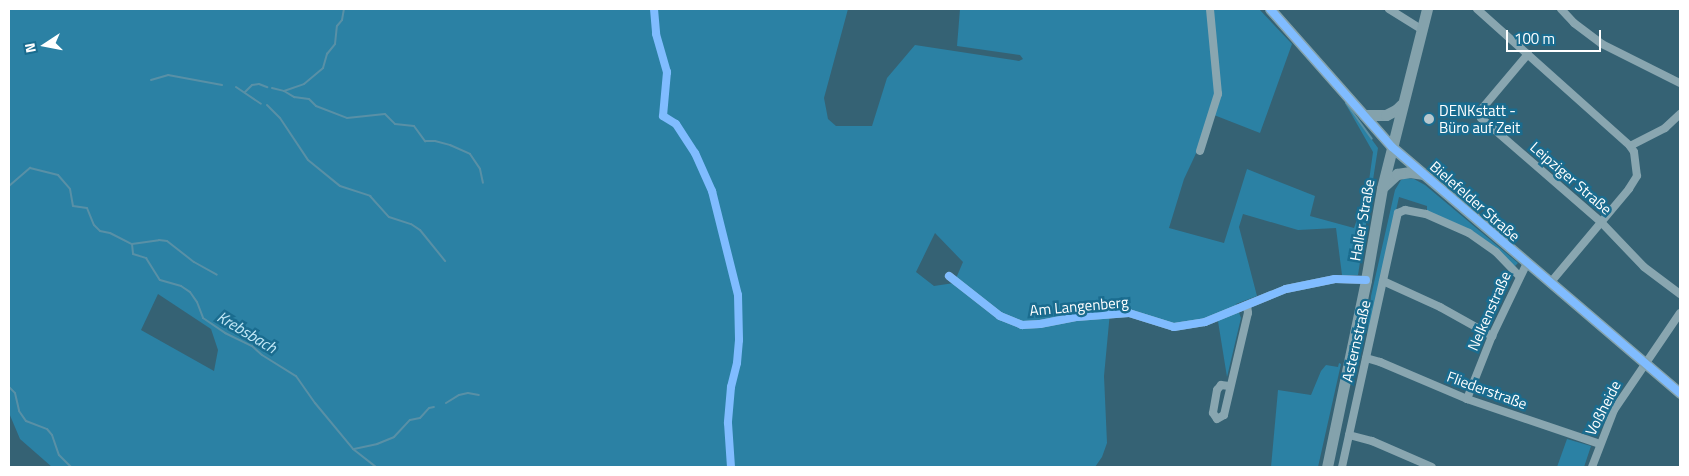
<!DOCTYPE html>
<meta charset="utf-8">
<style>
body{margin:0}
#map{position:relative;width:1689px;height:476px;overflow:hidden;background:#356274;font-family:"Titillium Web",sans-serif}
div>[style]{position:absolute}
[style*='--x']{left:calc(var(--x)*1px);top:calc(var(--y)*1px);width:calc(var(--w)*1px);rotate:calc(var(--a)*1deg)}
.green>*{inset:0;background:#2b81a4}
.stream>*{height:2px;margin:-1px;padding:0 1px;transform-origin:1px;border-radius:1px;background:#5990a6}
.street>*{height:8px;margin:-4px;padding:0 4px;transform-origin:4px;border-radius:4px;background:#89a6b0}
.secondary>*{height:11px;margin:-5.5px;padding:0 5.5px;transform-origin:5.5px;border-radius:5.5px;background:#84a2ac}
.cycleway>*{height:8px;margin:-4px;padding:0 4px;transform-origin:4px;border-radius:4px;background:#80bcff}
.dots>*{width:14px;height:14px;translate:-50% -50%;box-sizing:border-box;border:2px solid #1a6c8f;border-radius:50%}
span{translate:-50% -50%;white-space:nowrap;text-align:center;line-height:1.15;-webkit-text-stroke:5px #1a6c8f;paint-order:stroke}
.poi-label{font-size:15px;color:#fff}
.left{translate:0 -50%;text-align:left}
.street-label{font-size:15px;color:#fff}
.water-label{font-size:16px;color:#c3e9f7;font-style:italic}
.frame{position:absolute;inset:0;border:10px solid #fff;pointer-events:none}
.north{position:absolute;left:20px;top:20px;width:50px;height:50px;-webkit-text-stroke:4px #1a6c8f;paint-order:stroke;rotate:259deg;font-size:14px;font-weight:700;line-height:20px;text-align:center;color:#fff}
.north::after{content:'';display:block;margin:auto;width:18px;height:22px;background:#fff;clip-path:polygon(50% 0,100% 100%,50% 72%,0 100%)}
.scale{position:absolute;left:1506px;top:30px;width:95px;height:22px;box-sizing:border-box;border:2px solid #fff;border-top:0;padding-left:6px;font-size:15px;line-height:18px;white-space:nowrap;color:#fff;-webkit-text-stroke:4px #1a6c8f;paint-order:stroke}
</style>
<div id="map">
<div class="green">
<div style="clip-path:polygon(evenodd,9px 9px,848px 9px,824px 98px,828px 119px,836px 126px,872px 126px,887px 78px,915px 45px,1019px 61px,1023px 59px,1020px 55px,957px 46px,960px 9px,1259px 9px,1292px 44px,1260px 133px,1214px 115px,1184px 179px,1169px 228px,1224px 243px,1247px 169px,1315px 196px,1310px 216px,1354px 228px,1368px 188px,1373px 152px,1345px 103px,1378px 148px,1358px 275px,1342px 275px,1336px 228px,1298px 230px,1243px 214px,1239px 227px,1257px 296px,1236px 304px,1241px 318px,1227px 377px,1217px 315px,1205px 320px,1181px 324px,1163px 322px,1136px 311px,1110px 312px,1104px 376px,1107px 443px,1102px 457px,1095px 467px,52px 467px,20px 439px,9px 413px,9px 9px,935px 233px,963px 262px,954px 283px,934px 286px,916px 272px,935px 233px,9px 9px,158px 294px,211px 329px,218px 350px,214px 371px,141px 330px,158px 294px)"></div>
<div style="clip-path:polygon(1406px 178px,1414px 179px,1425px 185px,1518px 263px,1515px 266px,1471px 230px,1427px 211px,1427px 206px,1399px 197px,1366px 346px,1371px 296px,1395px 190px,1401px 180px)"></div>
<div style="clip-path:polygon(1339px 363px,1341px 364px,1318px 467px,1271px 467px,1278px 390px,1311px 395px,1321px 371px,1326px 365px,1338px 367px)"></div>
<div style="clip-path:polygon(1567px 439px,1591px 446px,1584px 467px,1557px 467px)"></div>
</div>
<div class="stream">
<div style="--x:151;--y:80;--w:18;--a:-16"></div>
<div style="--x:168;--y:75;--w:55;--a:10.5"></div>
<div style="--x:236;--y:87;--w:30;--a:34"></div>
<div style="--x:272;--y:88;--w:12;--a:14"></div>
<div style="--x:284;--y:91;--w:21;--a:-19"></div>
<div style="--x:304;--y:84;--w:25;--a:-40"></div>
<div style="--x:323;--y:68;--w:15;--a:-74"></div>
<div style="--x:327;--y:54;--w:13;--a:-51"></div>
<div style="--x:335;--y:44;--w:18;--a:-84"></div>
<div style="--x:337;--y:26;--w:8;--a:-50"></div>
<div style="--x:342;--y:20;--w:11;--a:-80"></div>
<div style="--x:284;--y:91;--w:12;--a:31"></div>
<div style="--x:294;--y:97;--w:15;--a:8"></div>
<div style="--x:309;--y:99;--w:10;--a:45"></div>
<div style="--x:316;--y:106;--w:33;--a:21"></div>
<div style="--x:347;--y:118;--w:38;--a:-6"></div>
<div style="--x:385;--y:114;--w:14;--a:45"></div>
<div style="--x:395;--y:124;--w:19;--a:6"></div>
<div style="--x:414;--y:126;--w:19;--a:54"></div>
<div style="--x:425;--y:141;--w:10;--a:0"></div>
<div style="--x:435;--y:141;--w:16;--a:15"></div>
<div style="--x:450;--y:145;--w:22;--a:24"></div>
<div style="--x:470;--y:154;--w:18;--a:56"></div>
<div style="--x:480;--y:169;--w:14;--a:78"></div>
<div style="--x:245;--y:92;--w:10;--a:-45"></div>
<div style="--x:252;--y:85;--w:7;--a:-8"></div>
<div style="--x:259;--y:84;--w:9;--a:21"></div>
<div style="--x:1346;--y:103;--w:44;--a:54.2"></div>
<div style="--x:267;--y:105;--w:18;--a:45"></div>
<div style="--x:280;--y:118;--w:50;--a:56.3"></div>
<div style="--x:308;--y:160;--w:41;--a:39.1"></div>
<div style="--x:340;--y:186;--w:32;--a:18"></div>
<div style="--x:370;--y:196;--w:28;--a:48"></div>
<div style="--x:389;--y:217;--w:23;--a:18"></div>
<div style="--x:411;--y:224;--w:11;--a:34"></div>
<div style="--x:420;--y:230;--w:40;--a:51"></div>
<div style="--x:9;--y:186;--w:28;--a:-41"></div>
<div style="--x:30;--y:168;--w:29;--a:14"></div>
<div style="--x:58;--y:175;--w:18;--a:49"></div>
<div style="--x:70;--y:189;--w:17;--a:80"></div>
<div style="--x:73;--y:206;--w:14;--a:8"></div>
<div style="--x:87;--y:208;--w:18;--a:68"></div>
<div style="--x:94;--y:225;--w:8;--a:45"></div>
<div style="--x:100;--y:231;--w:10;--a:11"></div>
<div style="--x:110;--y:233;--w:25;--a:27"></div>
<div style="--x:132;--y:244;--w:27;--a:-8"></div>
<div style="--x:159;--y:240;--w:8;--a:7"></div>
<div style="--x:167;--y:241;--w:34;--a:38"></div>
<div style="--x:194;--y:262;--w:26;--a:29"></div>
<div style="--x:132;--y:244;--w:10;--a:84"></div>
<div style="--x:133;--y:254;--w:14;--a:17"></div>
<div style="--x:146;--y:258;--w:26;--a:58"></div>
<div style="--x:160;--y:280;--w:22;--a:16"></div>
<div style="--x:181;--y:286;--w:11;--a:34"></div>
<div style="--x:190;--y:292;--w:12;--a:55"></div>
<div style="--x:197;--y:302;--w:17;--a:69"></div>
<div style="--x:203;--y:318;--w:27;--a:34"></div>
<div style="--x:225;--y:333;--w:30;--a:26"></div>
<div style="--x:252;--y:346;--w:13;--a:42"></div>
<div style="--x:262;--y:355;--w:40;--a:32"></div>
<div style="--x:296;--y:376;--w:33;--a:55"></div>
<div style="--x:315;--y:403;--w:60;--a:50.4"></div>
<div style="--x:353;--y:449;--w:29;--a:38"></div>
<div style="--x:9;--y:387;--w:8;--a:45"></div>
<div style="--x:15;--y:393;--w:18;--a:77"></div>
<div style="--x:19;--y:411;--w:12;--a:55"></div>
<div style="--x:26;--y:421;--w:22;--a:21"></div>
<div style="--x:47;--y:429;--w:8;--a:50"></div>
<div style="--x:52;--y:435;--w:21;--a:71"></div>
<div style="--x:59;--y:455;--w:17;--a:45"></div>
<div style="--x:446;--y:403;--w:15;--a:-32"></div>
<div style="--x:459;--y:395;--w:9;--a:-13"></div>
<div style="--x:468;--y:393;--w:11;--a:10"></div>
<div style="--x:354;--y:449;--w:24;--a:-12"></div>
<div style="--x:377;--y:444;--w:18;--a:-22"></div>
<div style="--x:394;--y:437;--w:23;--a:-47"></div>
<div style="--x:410;--y:420;--w:10;--a:-11"></div>
<div style="--x:420;--y:418;--w:13;--a:-48"></div>
<div style="--x:429;--y:408;--w:5;--a:-11"></div>
</div>
<div class="street">
<div style="--x:1389;--y:9;--w:38;--a:32"></div>
<div style="--x:1477;--y:9;--w:205;--a:41.8"></div>
<div style="--x:1630;--y:146;--w:7;--a:56"></div>
<div style="--x:1634;--y:152;--w:24;--a:83"></div>
<div style="--x:1637;--y:176;--w:15;--a:122"></div>
<div style="--x:1629;--y:189;--w:123;--a:130"></div>
<div style="--x:1561;--y:9;--w:19;--a:47"></div>
<div style="--x:1574;--y:23;--w:35;--a:37"></div>
<div style="--x:1602;--y:44;--w:87;--a:26.6"></div>
<div style="--x:1528;--y:54;--w:75;--a:130.1"></div>
<div style="--x:1480;--y:111;--w:7;--a:82"></div>
<div style="--x:1481;--y:118;--w:159;--a:40.9"></div>
<div style="--x:1601;--y:222;--w:62;--a:46.3"></div>
<div style="--x:1644;--y:267;--w:45;--a:36.9"></div>
<div style="--x:1630;--y:146;--w:39;--a:-27"></div>
<div style="--x:1665;--y:128;--w:21;--a:-43"></div>
<div style="--x:1200;--y:151;--w:60;--a:-72.5"></div>
<div style="--x:1218;--y:94;--w:85;--a:-95.4"></div>
<div style="--x:949;--y:276;--w:65;--a:38.1"></div>
<div style="--x:1000;--y:316;--w:24;--a:22"></div>
<div style="--x:1022;--y:325;--w:18;--a:-3"></div>
<div style="--x:1040;--y:324;--w:38;--a:-11"></div>
<div style="--x:1077;--y:317;--w:52;--a:-4.4"></div>
<div style="--x:1129;--y:313;--w:47;--a:17.3"></div>
<div style="--x:1174;--y:327;--w:31;--a:-9"></div>
<div style="--x:1205;--y:322;--w:87;--a:-22.2"></div>
<div style="--x:1286;--y:289;--w:50;--a:-11.5"></div>
<div style="--x:1335;--y:279;--w:31;--a:2"></div>
<div style="--x:1383;--y:281;--w:63;--a:24.5"></div>
<div style="--x:1440;--y:307;--w:60;--a:29.1"></div>
<div style="--x:1366;--y:358;--w:15;--a:16"></div>
<div style="--x:1380;--y:362;--w:95;--a:23"></div>
<div style="--x:1467;--y:399;--w:140;--a:18.7"></div>
<div style="--x:1229;--y:386;--w:8;--a:-173"></div>
<div style="--x:1221;--y:385;--w:6;--a:129"></div>
<div style="--x:1217;--y:390;--w:23;--a:100"></div>
<div style="--x:1213;--y:413;--w:7;--a:56"></div>
<div style="--x:1217;--y:419;--w:8;--a:-30"></div>
<div style="--x:1224;--y:415;--w:105;--a:-76.8"></div>
<div style="--x:1248;--y:313;--w:8;--a:-97"></div>
<div style="--x:1467;--y:399;--w:68;--a:-68.4"></div>
<div style="--x:1492;--y:336;--w:81;--a:-64.4"></div>
<div style="--x:1349;--y:435;--w:24;--a:15"></div>
<div style="--x:1372;--y:441;--w:65;--a:23.4"></div>
<div style="--x:1342;--y:467;--w:260;--a:-77.6"></div>
<div style="--x:1398;--y:213;--w:8;--a:-23"></div>
<div style="--x:1405;--y:210;--w:21;--a:11"></div>
<div style="--x:1426;--y:214;--w:47;--a:23.8"></div>
<div style="--x:1469;--y:233;--w:33;--a:35"></div>
<div style="--x:1496;--y:252;--w:33;--a:46"></div>
<div style="--x:1592;--y:467;--w:61;--a:-68.9"></div>
<div style="--x:1614;--y:410;--w:117;--a:-55.8"></div>
</div>
<div class="secondary">
<div style="--x:1270;--y:9;--w:184;--a:48.5"></div>
<div style="--x:1392;--y:147;--w:379;--a:40.5"></div>
<div style="--x:1364;--y:115;--w:22;--a:0"></div>
<div style="--x:1386;--y:115;--w:11;--a:-27"></div>
<div style="--x:1396;--y:110;--w:8;--a:-45"></div>
<div style="--x:1384;--y:186;--w:18;--a:-43"></div>
<div style="--x:1397;--y:174;--w:13;--a:-9"></div>
<div style="--x:1410;--y:172;--w:12;--a:9"></div>
<div style="--x:1327;--y:467;--w:191;--a:-78.2"></div>
<div style="--x:1366;--y:280;--w:93;--a:-80.1"></div>
<div style="--x:1382;--y:188;--w:185;--a:-75.9"></div>
</div>
<div class="cycleway">
<div style="--x:654;--y:9;--w:25;--a:85"></div>
<div style="--x:656;--y:34;--w:40;--a:74"></div>
<div style="--x:667;--y:72;--w:44;--a:95.2"></div>
<div style="--x:663;--y:116;--w:15;--a:32"></div>
<div style="--x:676;--y:124;--w:35;--a:57"></div>
<div style="--x:695;--y:153;--w:42;--a:65.9"></div>
<div style="--x:712;--y:191;--w:107;--a:76"></div>
<div style="--x:738;--y:295;--w:45;--a:88.7"></div>
<div style="--x:739;--y:340;--w:23;--a:95"></div>
<div style="--x:737;--y:363;--w:25;--a:104"></div>
<div style="--x:731;--y:387;--w:36;--a:95"></div>
<div style="--x:728;--y:423;--w:44;--a:86.1"></div>
<div style="--x:1270;--y:9;--w:184;--a:48.5"></div>
<div style="--x:1392;--y:147;--w:379;--a:40.5"></div>
<div style="--x:949;--y:276;--w:65;--a:38.1"></div>
<div style="--x:1000;--y:316;--w:24;--a:22"></div>
<div style="--x:1022;--y:325;--w:18;--a:-3"></div>
<div style="--x:1040;--y:324;--w:38;--a:-11"></div>
<div style="--x:1077;--y:317;--w:52;--a:-4.4"></div>
<div style="--x:1129;--y:313;--w:47;--a:17.3"></div>
<div style="--x:1174;--y:327;--w:31;--a:-9"></div>
<div style="--x:1205;--y:322;--w:87;--a:-22.2"></div>
<div style="--x:1286;--y:289;--w:50;--a:-11.5"></div>
<div style="--x:1335;--y:279;--w:31;--a:2"></div>
</div>
<div class="dots">
<div style="left:1429px;top:119px;background:#b8c8ce"></div>
</div>
<div class="poi-label">
<span class="left" style="left:1439px;top:119px">DENKstatt -<br>Büro auf Zeit</span>
</div>
<div class="street-label">
<span style="left:1571px;top:178px;rotate:41deg">Leipziger Straße</span>
<span style="left:1475px;top:201px;rotate:41deg">Bielefelder Straße</span>
<span style="left:1362px;top:220px;rotate:-80deg">Haller Straße</span>
<span style="left:1079px;top:306px;rotate:-5deg">Am Langenberg</span>
<span style="left:1489px;top:311px;rotate:-66deg">Nelkenstraße</span>
<span style="left:1356px;top:341px;rotate:-77deg">Asternstraße</span>
<span style="left:1487px;top:390px;rotate:20deg">Fliederstraße</span>
<span style="left:1603px;top:408px;rotate:-63deg">Voßheide</span>
</div>
<div class="water-label">
<span style="left:247px;top:332px;rotate:31deg">Krebsbach</span>
</div>
<div class="frame"></div>
<div class="north">N</div>
<div class="scale">100 m</div>
</div>
